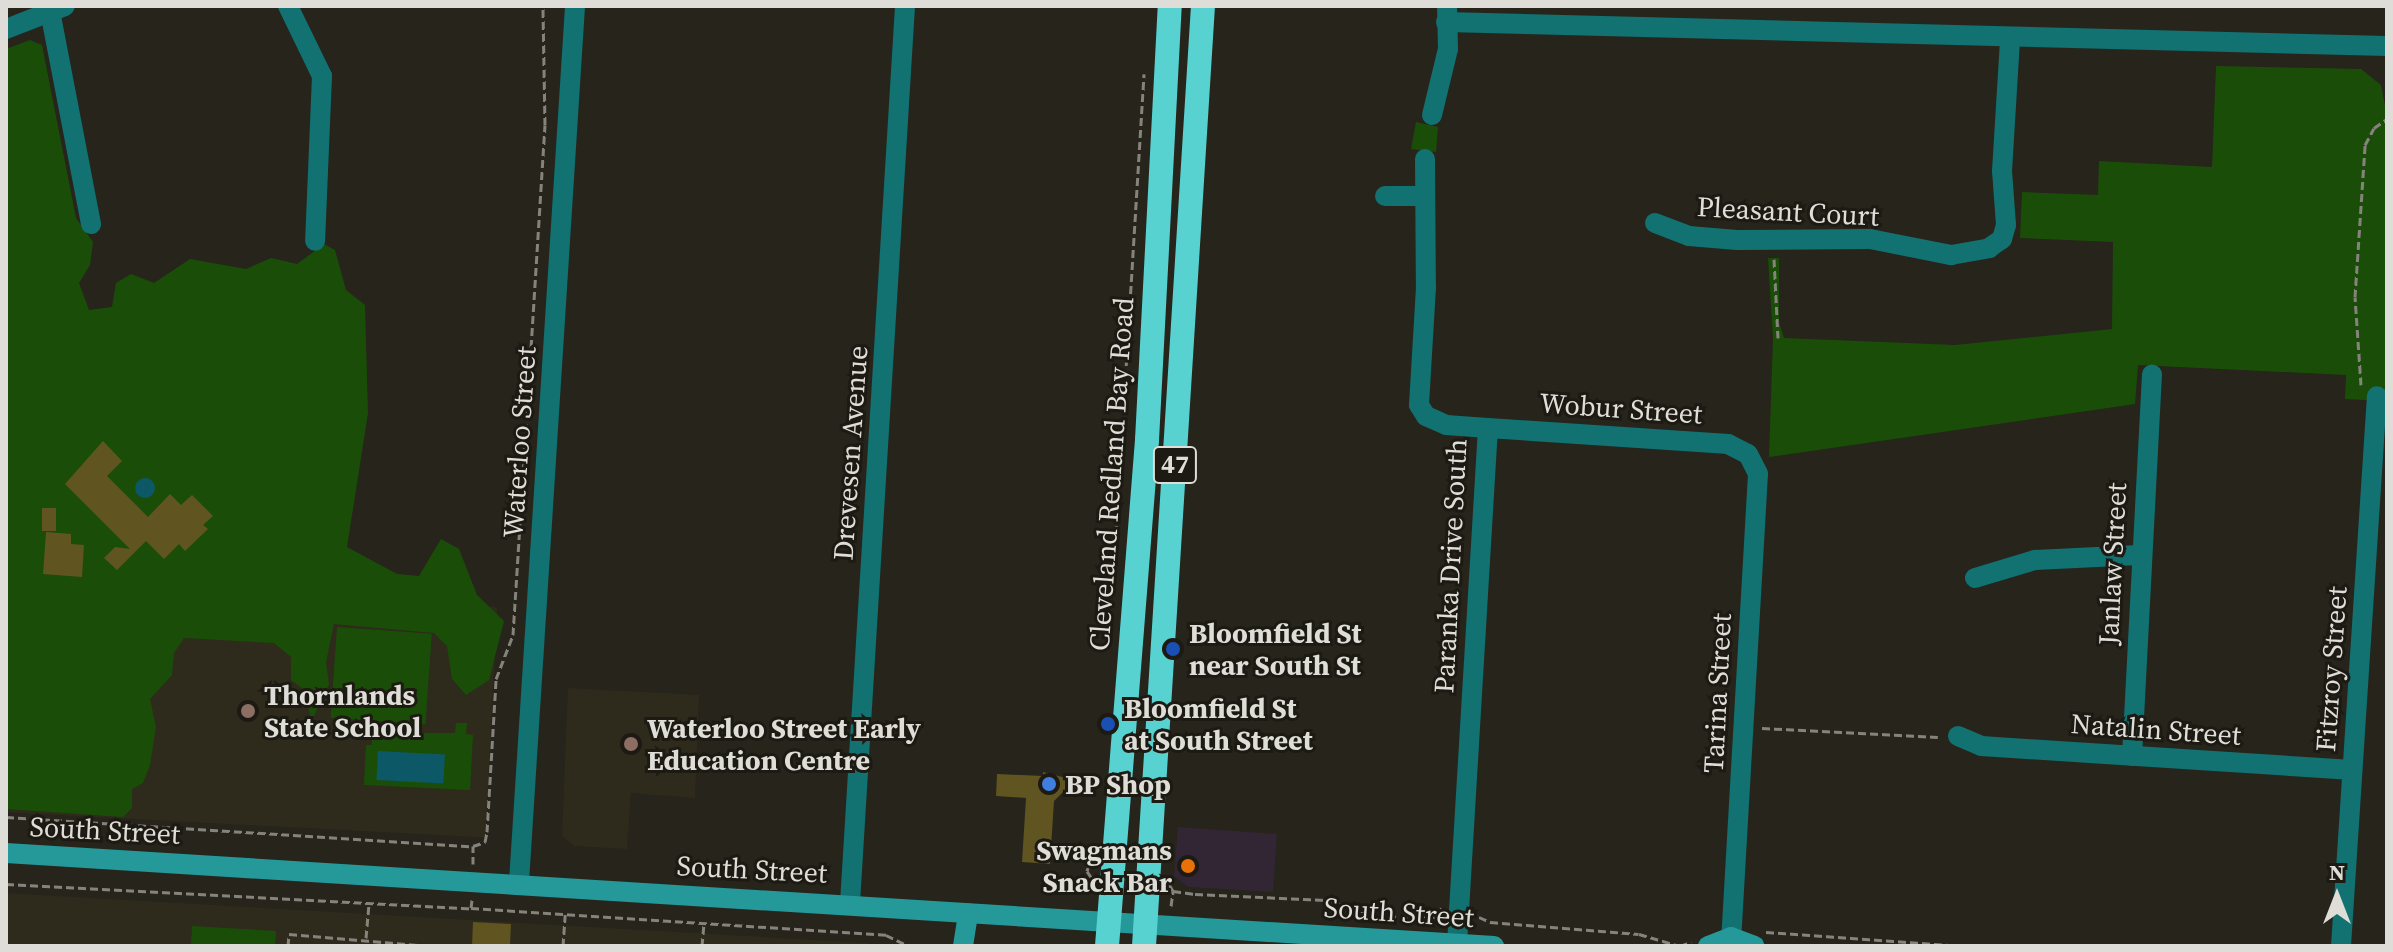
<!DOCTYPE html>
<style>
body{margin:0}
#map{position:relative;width:2393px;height:952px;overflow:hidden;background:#26241b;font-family:"Source Serif 4",serif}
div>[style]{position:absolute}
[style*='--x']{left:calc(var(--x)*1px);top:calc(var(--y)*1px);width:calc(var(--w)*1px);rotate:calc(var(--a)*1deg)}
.commercial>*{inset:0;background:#322634}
.built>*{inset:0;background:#2e2b1c;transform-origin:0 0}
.green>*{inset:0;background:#1a4e08;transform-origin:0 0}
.water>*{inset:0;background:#0c5867;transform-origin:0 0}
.round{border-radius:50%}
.building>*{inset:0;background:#605421;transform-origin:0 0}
.path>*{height:3px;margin-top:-1.5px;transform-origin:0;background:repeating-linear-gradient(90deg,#85837c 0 8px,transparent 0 12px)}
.street>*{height:20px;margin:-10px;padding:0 10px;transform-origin:10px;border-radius:10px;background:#127171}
.secondary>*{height:20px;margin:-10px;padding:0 10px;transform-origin:10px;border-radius:10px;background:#259899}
.highway>*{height:24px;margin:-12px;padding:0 12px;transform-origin:12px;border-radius:12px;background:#58d1d1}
.dots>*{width:22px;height:22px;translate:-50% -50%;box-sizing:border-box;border:4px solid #1c1a12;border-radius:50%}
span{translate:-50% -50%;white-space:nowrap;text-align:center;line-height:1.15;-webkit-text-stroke:6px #1c1a12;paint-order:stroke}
.shield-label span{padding:2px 6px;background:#1c1a12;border:2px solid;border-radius:6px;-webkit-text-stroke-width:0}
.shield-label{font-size:26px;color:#deddd7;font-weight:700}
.street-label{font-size:28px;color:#deddd7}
.poi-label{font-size:28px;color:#deddd7;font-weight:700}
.left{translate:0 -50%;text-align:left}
.right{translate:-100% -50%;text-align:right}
.frame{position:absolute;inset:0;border:8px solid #deddd7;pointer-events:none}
.north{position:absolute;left:2297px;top:856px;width:80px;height:80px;-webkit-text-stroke:6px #1c1a12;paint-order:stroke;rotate:0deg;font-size:22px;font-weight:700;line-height:32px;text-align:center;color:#deddd7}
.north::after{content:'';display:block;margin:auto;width:28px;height:36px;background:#deddd7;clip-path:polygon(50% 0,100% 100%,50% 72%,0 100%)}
</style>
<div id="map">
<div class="commercial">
<div style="clip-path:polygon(1178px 827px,1277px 834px,1273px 892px,1188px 887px,1174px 876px)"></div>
</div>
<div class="built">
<div style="left:6px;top:581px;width:492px;height:231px;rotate:3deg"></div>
<div style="clip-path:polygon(568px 688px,699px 695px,695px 798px,631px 793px,627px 849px,574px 846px,562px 836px)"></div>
<div style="clip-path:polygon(6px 893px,865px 943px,879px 946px,6px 946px)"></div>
</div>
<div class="green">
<div style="clip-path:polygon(30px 40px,42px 45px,76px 218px,93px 242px,90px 265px,79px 283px,89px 310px,112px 307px,116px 283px,131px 274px,154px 283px,190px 259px,246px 269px,271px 258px,297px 264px,324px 244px,335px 250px,346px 290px,365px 305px,368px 413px,347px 547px,397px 574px,419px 576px,441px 539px,459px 549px,477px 595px,504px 621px,489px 680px,466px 695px,452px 679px,447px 646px,434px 633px,334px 624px,326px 662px,329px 684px,311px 722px,306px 691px,291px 680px,291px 657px,274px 643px,184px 638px,174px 653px,172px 675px,150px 699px,156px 727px,150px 765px,143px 783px,132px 789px,132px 808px,123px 817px,6px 809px,6px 49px)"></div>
<div style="clip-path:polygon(2216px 66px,2361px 69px,2381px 85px,2387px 116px,2387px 401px,2345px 399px,2346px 375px,2138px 365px,2135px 404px,1769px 457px,1773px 338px,1768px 258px,1779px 258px,1779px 322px,1784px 338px,1955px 345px,2112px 329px,2113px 242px,2020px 238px,2022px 192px,2098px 195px,2099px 161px,2212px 167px)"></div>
<div style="clip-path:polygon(1416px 122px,1438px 127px,1436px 152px,1411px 149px)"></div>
<div style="left:337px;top:627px;width:95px;height:91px;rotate:4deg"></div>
<div style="clip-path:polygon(456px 723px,467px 723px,466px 734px,473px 735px,470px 790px,364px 785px,366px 745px,372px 745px,372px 733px,455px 733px)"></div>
<div style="clip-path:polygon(192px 926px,276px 931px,275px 946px,191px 946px)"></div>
</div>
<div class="water">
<div class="round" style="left:135px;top:478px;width:20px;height:20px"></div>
<div style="left:378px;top:751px;width:67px;height:29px;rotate:3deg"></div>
</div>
<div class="building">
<div style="clip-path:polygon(103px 441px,122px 461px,107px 476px,148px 517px,170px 494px,181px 505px,192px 495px,213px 516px,203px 525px,208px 529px,185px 551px,179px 544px,164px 559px,146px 541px,117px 570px,104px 558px,115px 547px,130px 549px,65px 484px)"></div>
<div style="left:42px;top:508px;width:14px;height:23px"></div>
<div style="clip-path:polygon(46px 532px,71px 534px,71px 544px,84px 545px,82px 577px,43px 574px)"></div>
<div style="clip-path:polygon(1043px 772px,1066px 778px,1065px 790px,1054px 801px,1050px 864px,1022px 862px,1026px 798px,996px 796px,997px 774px,1043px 776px)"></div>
<div style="clip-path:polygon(473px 922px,511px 924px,510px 944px,472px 946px)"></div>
</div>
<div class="path">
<div style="--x:1774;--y:259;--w:79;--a:87.1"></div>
<div style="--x:2361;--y:385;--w:88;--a:-93.9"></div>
<div style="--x:2355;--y:297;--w:152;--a:-86.2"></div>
<div style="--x:2365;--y:145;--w:19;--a:-62"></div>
<div style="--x:2374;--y:128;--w:16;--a:-35"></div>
<div style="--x:1113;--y:581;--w:508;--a:-86.5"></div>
<div style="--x:1762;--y:728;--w:176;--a:2.9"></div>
<div style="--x:6;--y:817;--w:468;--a:3.6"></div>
<div style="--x:473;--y:864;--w:18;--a:-90"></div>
<div style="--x:473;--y:846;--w:13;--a:-18"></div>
<div style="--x:485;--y:842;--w:10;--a:-79"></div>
<div style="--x:487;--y:832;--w:153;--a:-86.6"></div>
<div style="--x:496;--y:679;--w:47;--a:-68.9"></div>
<div style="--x:513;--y:635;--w:511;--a:-86.41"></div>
<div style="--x:545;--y:125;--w:119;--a:-91"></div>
<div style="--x:1091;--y:877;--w:7;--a:-124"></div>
<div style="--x:1087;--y:871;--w:16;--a:-72"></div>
<div style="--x:6;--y:884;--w:466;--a:3"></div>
<div style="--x:1169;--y:884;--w:8;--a:60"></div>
<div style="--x:1173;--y:891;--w:22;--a:8"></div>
<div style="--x:1195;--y:894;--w:131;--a:2.6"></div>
<div style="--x:1326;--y:900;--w:52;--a:17.7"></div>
<div style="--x:1376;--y:916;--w:57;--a:2"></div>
<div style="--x:1433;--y:918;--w:13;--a:-51"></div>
<div style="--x:472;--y:900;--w:8;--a:97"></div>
<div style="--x:471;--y:908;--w:416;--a:3.7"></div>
<div style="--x:886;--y:935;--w:25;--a:26"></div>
<div style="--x:1171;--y:906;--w:15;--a:-82"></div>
<div style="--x:1479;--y:917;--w:12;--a:24"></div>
<div style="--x:1490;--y:922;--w:149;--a:4.6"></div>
<div style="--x:1639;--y:934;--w:43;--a:16.3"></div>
<div style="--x:1680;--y:946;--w:12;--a:-20"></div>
<div style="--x:1766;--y:932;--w:194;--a:4.1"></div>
<div style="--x:366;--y:938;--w:35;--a:-85"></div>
<div style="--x:288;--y:946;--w:12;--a:-85"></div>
<div style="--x:289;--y:934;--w:141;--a:4.9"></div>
<div style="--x:563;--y:946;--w:32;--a:-86"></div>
<div style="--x:702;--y:946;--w:23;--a:-85"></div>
</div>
<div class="street">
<div style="--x:288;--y:6;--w:78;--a:64.1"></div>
<div style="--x:322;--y:76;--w:165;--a:92.4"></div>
<div style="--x:50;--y:11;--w:217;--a:79.1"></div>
<div style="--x:1446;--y:22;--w:941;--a:1.46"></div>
<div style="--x:6;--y:29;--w:63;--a:-21.3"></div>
<div style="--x:1432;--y:115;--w:68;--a:-76.4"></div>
<div style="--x:1448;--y:49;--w:43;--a:-91.3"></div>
<div style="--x:1425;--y:159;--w:128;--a:89.6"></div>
<div style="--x:1426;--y:287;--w:118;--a:93.4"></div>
<div style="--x:1419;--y:405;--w:13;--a:58"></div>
<div style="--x:1426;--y:416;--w:22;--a:24"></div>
<div style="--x:1446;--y:425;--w:42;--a:4.1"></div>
<div style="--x:1488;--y:428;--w:516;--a:93.44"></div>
<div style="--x:1385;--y:196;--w:37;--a:0"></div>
<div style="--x:1655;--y:223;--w:36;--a:21"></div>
<div style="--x:1689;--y:236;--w:48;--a:4.8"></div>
<div style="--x:1737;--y:240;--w:133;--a:-0.4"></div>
<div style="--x:1870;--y:239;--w:83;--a:11.2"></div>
<div style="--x:1951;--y:255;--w:39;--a:-10"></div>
<div style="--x:1989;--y:248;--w:16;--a:-35"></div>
<div style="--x:2002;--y:239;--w:15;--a:-74"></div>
<div style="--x:2006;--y:225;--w:54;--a:-94.2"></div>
<div style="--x:2002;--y:171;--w:132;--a:-86.5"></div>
<div style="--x:1488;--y:428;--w:241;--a:3.8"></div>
<div style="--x:1728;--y:444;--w:22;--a:27"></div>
<div style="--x:1748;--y:454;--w:22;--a:63"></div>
<div style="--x:1758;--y:474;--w:464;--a:93.3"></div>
<div style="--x:1975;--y:578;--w:63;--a:-16.7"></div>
<div style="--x:2035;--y:560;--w:104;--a:-2.8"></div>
<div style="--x:1958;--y:736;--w:25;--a:23"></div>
<div style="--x:1981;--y:746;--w:372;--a:3.7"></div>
<div style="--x:2132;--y:756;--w:382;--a:-87"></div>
<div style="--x:519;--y:882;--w:878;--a:-86.34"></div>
<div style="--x:850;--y:903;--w:899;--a:-86.49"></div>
<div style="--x:2341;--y:946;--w:551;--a:-86.26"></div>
</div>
<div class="secondary">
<div style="--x:6;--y:853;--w:1491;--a:3.58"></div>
<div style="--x:963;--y:946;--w:33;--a:-81"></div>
<div style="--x:1708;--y:946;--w:25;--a:-21"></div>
<div style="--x:1731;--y:937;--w:25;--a:21"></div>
</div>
<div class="highway">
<div style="--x:1107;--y:946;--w:508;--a:-85.48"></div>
<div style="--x:1147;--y:440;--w:435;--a:-87"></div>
<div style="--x:1144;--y:946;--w:942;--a:-86.41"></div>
</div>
<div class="dots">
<div style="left:1173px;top:649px;background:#1a4fb4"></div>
<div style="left:248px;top:711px;background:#8d6e63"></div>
<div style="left:1108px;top:724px;background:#1a4fb4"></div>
<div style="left:631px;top:744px;background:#8d6e63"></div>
<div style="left:1049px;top:784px;background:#3f7fe0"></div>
<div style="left:1188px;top:866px;background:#e8710a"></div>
</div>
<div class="shield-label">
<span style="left:1175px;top:465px">47</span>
</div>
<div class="street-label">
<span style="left:1788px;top:211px;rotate:3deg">Pleasant Court</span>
<span style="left:1621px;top:408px;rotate:4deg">Wobur Street</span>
<span style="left:519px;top:442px;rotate:-86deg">Waterloo Street</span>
<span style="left:850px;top:453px;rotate:-86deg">Drevesen Avenue</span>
<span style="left:1111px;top:474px;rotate:-86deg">Cleveland Redland Bay Road</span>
<span style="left:2112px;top:564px;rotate:-87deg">Janlaw Street</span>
<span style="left:1450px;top:566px;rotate:-87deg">Paranka Drive South</span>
<span style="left:2331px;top:669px;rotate:-86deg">Fitzroy Street</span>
<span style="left:1717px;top:693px;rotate:-87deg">Tarina Street</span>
<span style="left:2156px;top:729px;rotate:4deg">Natalin Street</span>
<span style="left:105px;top:830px;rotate:3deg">South Street</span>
<span style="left:752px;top:869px;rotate:3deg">South Street</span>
<span style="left:1399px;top:912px;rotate:4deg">South Street</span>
</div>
<div class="poi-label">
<span class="left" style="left:1189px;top:649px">Bloomfield St<br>near South St</span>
<span class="left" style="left:264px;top:711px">Thornlands<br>State School</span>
<span class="left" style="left:1124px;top:724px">Bloomfield St<br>at South Street</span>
<span class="left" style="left:647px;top:744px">Waterloo Street Early<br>Education Centre</span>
<span class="left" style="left:1065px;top:784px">BP Shop</span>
<span class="right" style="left:1172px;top:866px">Swagmans<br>Snack Bar</span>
</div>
<div class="frame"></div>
<div class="north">N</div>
</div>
